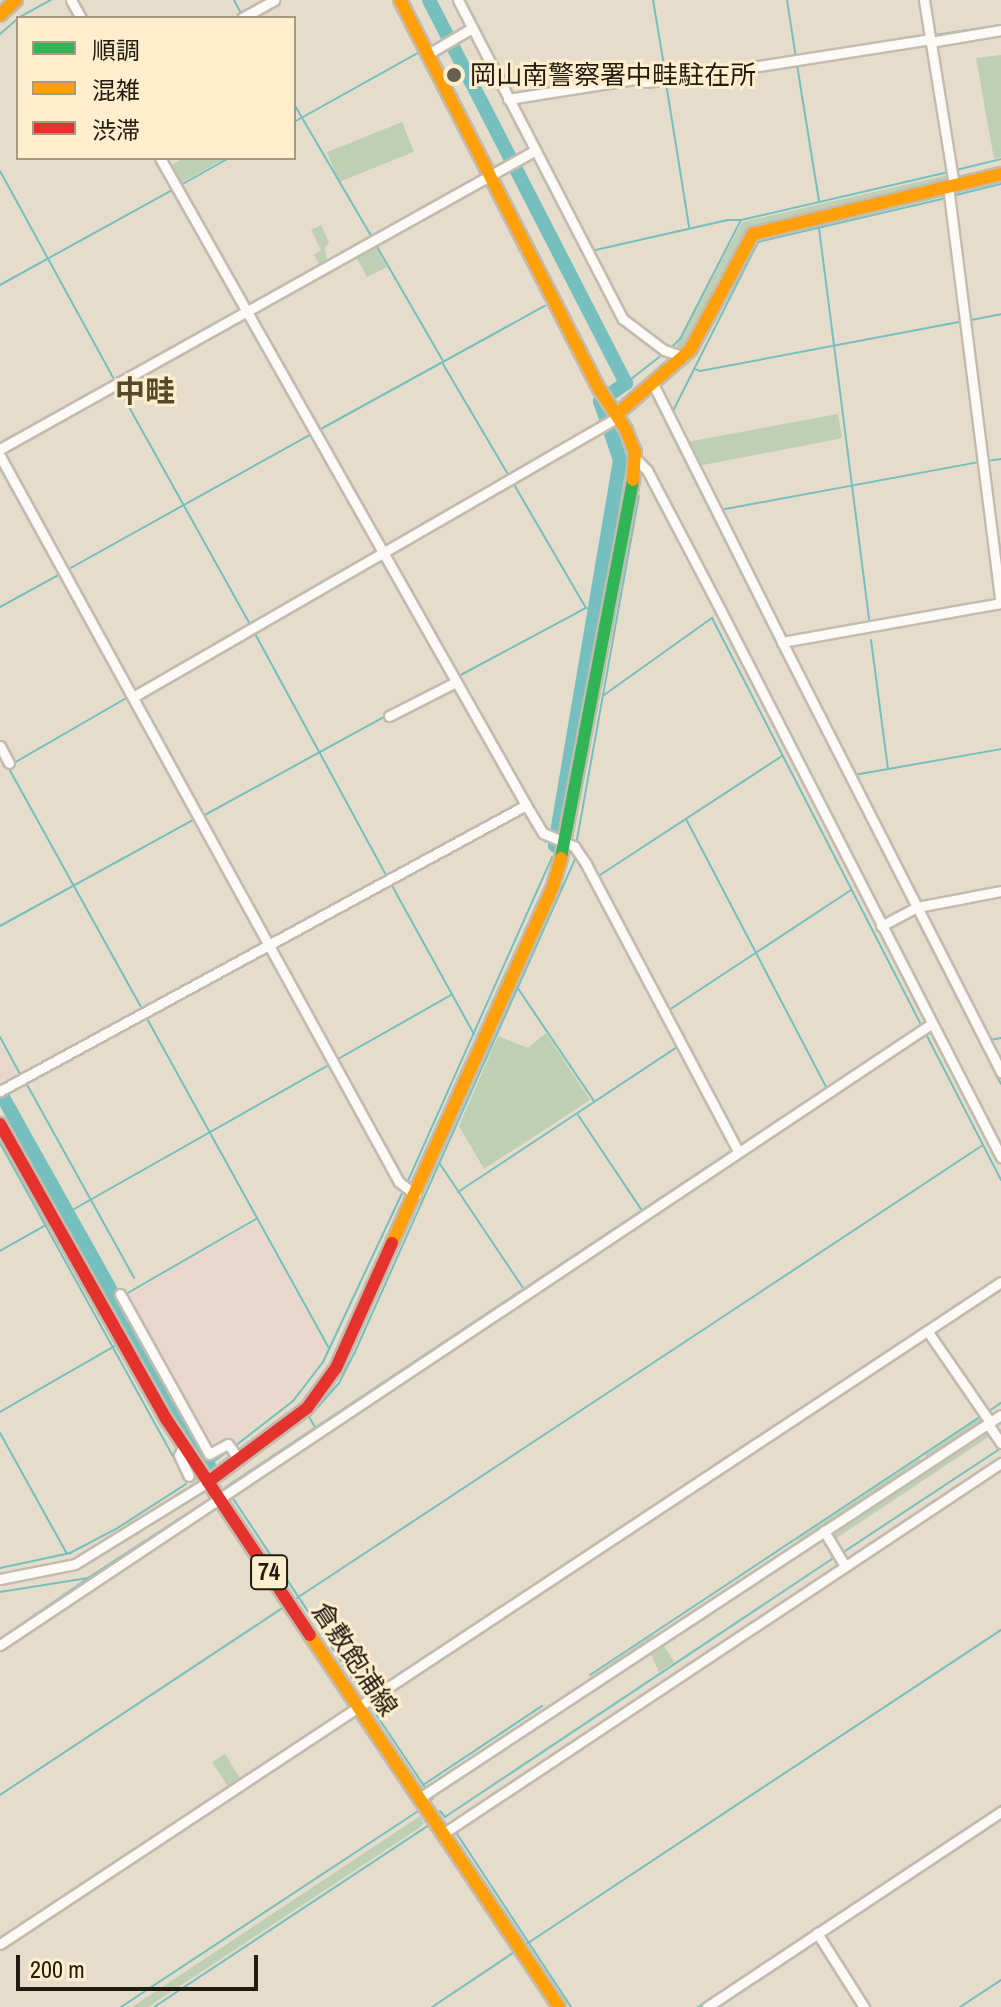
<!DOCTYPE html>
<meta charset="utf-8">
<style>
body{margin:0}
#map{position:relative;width:1001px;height:2007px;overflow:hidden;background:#e6dccb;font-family:"Archivo Narrow","Noto Sans JP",sans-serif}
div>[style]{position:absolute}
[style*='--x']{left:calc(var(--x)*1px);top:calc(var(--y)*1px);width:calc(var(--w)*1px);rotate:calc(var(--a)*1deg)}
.industrial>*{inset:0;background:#e9d6cd}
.green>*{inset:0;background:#becfb4;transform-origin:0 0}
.sand>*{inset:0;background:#e4dabe}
.stream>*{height:2px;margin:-1px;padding:0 1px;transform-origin:1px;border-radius:1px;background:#75c0be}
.river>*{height:14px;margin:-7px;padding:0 7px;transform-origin:7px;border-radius:7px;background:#75c0be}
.roads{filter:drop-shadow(2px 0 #c3bbae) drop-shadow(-2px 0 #c3bbae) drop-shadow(0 2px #c3bbae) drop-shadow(0 -2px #c3bbae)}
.street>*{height:9px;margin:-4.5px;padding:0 4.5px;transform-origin:4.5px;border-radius:4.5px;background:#fbfaf7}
.fast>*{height:12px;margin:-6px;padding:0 6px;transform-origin:6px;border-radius:6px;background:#30b455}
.slow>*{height:12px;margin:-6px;padding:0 6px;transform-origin:6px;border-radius:6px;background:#ff9f0a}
.jam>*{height:12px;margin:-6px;padding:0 6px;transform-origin:6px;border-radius:6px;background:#e5322d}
.dots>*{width:22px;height:22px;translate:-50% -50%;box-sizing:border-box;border:4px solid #ffeecd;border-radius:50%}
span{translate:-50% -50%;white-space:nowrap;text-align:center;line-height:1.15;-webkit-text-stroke:6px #ffeecd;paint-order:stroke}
.shield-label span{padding:2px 6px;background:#ffeecd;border:2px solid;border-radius:6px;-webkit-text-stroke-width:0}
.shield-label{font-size:24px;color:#221c10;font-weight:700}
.poi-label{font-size:26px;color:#221c10}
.left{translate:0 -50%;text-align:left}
.street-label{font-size:26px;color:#221c10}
.quarter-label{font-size:30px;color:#56482c;font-weight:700}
.legend{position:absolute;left:16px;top:16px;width:280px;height:144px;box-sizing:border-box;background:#ffeecd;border:2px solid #a79a81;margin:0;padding:10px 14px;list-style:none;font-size:24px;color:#221c10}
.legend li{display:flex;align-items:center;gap:16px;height:40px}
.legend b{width:40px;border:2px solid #a79a81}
.scale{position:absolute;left:16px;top:1955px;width:242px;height:36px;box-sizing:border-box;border:4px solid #221c10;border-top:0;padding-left:10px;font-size:24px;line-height:28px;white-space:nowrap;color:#221c10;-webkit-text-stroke:6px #ffeecd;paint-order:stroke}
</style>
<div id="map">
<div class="industrial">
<div style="clip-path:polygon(0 1042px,17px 1073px,0 1083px)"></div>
<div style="clip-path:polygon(256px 1222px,327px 1348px,291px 1395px,255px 1424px,212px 1451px,125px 1297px)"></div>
</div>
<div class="green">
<div style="clip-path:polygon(1001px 55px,1001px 157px,994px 159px,976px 58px)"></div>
<div style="left:402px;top:122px;width:32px;height:81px;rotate:68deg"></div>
<div style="clip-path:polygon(184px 158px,226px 158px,178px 185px,168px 167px)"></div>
<div style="clip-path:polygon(948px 175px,949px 181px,755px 228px,682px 353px,674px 351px,742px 222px)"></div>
<div style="clip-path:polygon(321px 225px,329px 242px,325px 248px,327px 260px,319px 264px,314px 255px,321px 250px,311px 230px)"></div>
<div style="clip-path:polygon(374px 244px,387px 267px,367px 277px,356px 257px)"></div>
<div style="clip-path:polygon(838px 414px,842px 437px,838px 439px,698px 466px,687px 442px)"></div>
<div style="clip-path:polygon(613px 424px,617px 424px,629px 454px,628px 485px,597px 655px,589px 660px,623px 467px,622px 447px)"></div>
<div style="clip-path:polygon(515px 949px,519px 952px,417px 1182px,409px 1186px)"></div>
<div style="clip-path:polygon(546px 1033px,590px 1100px,484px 1169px,459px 1126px,498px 1036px,528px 1048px)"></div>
<div style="clip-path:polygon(982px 1417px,983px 1422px,928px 1458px,925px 1455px)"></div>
<div style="clip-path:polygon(988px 1429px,993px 1434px,832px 1541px,829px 1533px)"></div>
<div style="clip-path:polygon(920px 1458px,922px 1462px,802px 1541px,797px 1540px)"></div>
<div style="left:654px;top:1634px;width:4px;height:76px;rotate:56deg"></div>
<div style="clip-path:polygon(662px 1643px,674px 1662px,659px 1672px,650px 1652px)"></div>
<div style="left:225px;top:1754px;width:32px;height:15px;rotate:58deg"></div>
<div style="clip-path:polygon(420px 1816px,424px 1823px,419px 1828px,148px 2007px,132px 2007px)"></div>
</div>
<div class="sand">
<div style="clip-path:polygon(812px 222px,813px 226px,758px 240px,691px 369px,679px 368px,756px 238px)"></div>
</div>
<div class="stream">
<div style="--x:234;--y:0;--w:15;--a:62"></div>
<div style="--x:653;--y:0;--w:79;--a:80.5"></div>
<div style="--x:787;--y:0;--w:59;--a:81.2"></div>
<div style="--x:18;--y:18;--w:38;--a:-29"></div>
<div style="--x:0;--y:34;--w:23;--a:-41"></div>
<div style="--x:935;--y:35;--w:67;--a:-8.6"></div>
<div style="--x:797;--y:65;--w:138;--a:80.8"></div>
<div style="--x:666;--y:83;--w:146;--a:80.9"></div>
<div style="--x:563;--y:95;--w:69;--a:-9.2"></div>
<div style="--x:294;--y:104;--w:153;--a:59.7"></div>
<div style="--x:294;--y:122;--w:144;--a:-29.1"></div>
<div style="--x:956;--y:170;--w:46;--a:-13.7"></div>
<div style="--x:0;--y:171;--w:237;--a:61.3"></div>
<div style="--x:181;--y:185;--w:55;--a:-29.4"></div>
<div style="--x:952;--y:196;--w:50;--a:-13.8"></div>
<div style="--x:819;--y:228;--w:396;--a:82.7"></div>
<div style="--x:376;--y:245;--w:134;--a:60"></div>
<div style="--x:591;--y:251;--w:139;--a:-12.8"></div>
<div style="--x:727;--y:220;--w:13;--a:0"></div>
<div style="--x:0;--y:285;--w:196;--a:-28.9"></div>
<div style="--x:971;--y:320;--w:31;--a:-11"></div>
<div style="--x:671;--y:348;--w:13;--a:-45"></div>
<div style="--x:680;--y:339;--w:134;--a:-62.9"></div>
<div style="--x:741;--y:220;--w:213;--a:-13"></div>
<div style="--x:443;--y:364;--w:130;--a:59.5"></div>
<div style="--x:695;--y:369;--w:5;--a:22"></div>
<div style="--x:700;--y:371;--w:265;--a:-10.7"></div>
<div style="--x:626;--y:383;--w:47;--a:-38.1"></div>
<div style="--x:119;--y:389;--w:269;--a:60.9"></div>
<div style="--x:671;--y:415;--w:194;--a:-63.3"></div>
<div style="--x:758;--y:242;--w:192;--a:-13.2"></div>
<div style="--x:668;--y:420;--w:4;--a:124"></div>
<div style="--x:666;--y:423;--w:541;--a:63.2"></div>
<div style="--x:304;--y:422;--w:17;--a:59"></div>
<div style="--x:319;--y:430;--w:258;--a:-28.8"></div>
<div style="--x:986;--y:461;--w:15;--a:-8"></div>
<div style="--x:512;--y:481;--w:147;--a:59.8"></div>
<div style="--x:720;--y:510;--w:264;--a:-10.5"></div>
<div style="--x:67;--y:570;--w:278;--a:-29.1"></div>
<div style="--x:0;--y:607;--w:71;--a:-28.7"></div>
<div style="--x:253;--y:630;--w:279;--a:61.5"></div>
<div style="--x:871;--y:640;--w:130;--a:82.5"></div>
<div style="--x:457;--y:677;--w:137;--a:-28.2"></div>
<div style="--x:578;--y:612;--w:9;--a:-27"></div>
<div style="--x:586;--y:608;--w:8;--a:14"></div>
<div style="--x:604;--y:695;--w:133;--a:-35.5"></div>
<div style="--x:712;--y:618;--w:458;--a:62.8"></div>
<div style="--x:12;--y:764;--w:134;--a:-30"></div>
<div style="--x:8;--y:767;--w:274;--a:61"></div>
<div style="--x:854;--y:775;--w:149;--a:-10"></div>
<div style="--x:203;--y:816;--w:206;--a:-28.7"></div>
<div style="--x:686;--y:819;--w:302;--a:62.4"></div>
<div style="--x:535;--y:828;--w:17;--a:54"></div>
<div style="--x:576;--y:845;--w:355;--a:-79.8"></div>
<div style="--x:570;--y:851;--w:28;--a:55"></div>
<div style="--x:586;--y:874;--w:144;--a:62.2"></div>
<div style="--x:597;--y:877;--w:221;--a:-33.2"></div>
<div style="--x:390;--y:882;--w:174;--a:61.1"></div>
<div style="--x:913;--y:912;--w:193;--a:62.9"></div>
<div style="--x:0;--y:926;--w:222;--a:-28.8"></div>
<div style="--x:517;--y:987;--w:138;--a:56"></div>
<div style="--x:669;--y:1010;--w:218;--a:-33.4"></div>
<div style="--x:145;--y:1015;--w:381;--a:61.1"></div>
<div style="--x:926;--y:1034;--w:164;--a:62.8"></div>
<div style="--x:0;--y:1037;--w:42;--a:61.6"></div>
<div style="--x:990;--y:1040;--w:11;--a:-10"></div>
<div style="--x:338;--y:1059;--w:130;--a:-29.5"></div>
<div style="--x:25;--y:1081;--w:225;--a:61"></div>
<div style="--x:578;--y:1115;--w:113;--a:56.2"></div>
<div style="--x:0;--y:1143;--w:387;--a:61.1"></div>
<div style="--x:739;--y:1146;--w:219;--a:-33.6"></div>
<div style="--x:440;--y:1164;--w:149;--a:56.2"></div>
<div style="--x:407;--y:1183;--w:357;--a:-66"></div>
<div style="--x:458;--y:1192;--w:263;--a:-33.5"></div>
<div style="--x:67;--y:1213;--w:302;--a:-29.5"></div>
<div style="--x:0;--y:1251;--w:51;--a:-29.6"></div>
<div style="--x:126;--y:1294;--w:150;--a:-30"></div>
<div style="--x:989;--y:1411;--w:14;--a:-34"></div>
<div style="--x:0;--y:1412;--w:133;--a:-29.9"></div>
<div style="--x:315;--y:1427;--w:12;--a:-121"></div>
<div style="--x:309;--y:1417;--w:45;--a:-48.6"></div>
<div style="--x:339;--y:1383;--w:33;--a:-63"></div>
<div style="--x:354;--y:1354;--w:544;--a:-65.93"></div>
<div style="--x:0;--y:1433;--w:138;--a:61"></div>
<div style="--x:235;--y:1446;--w:73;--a:-37.8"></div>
<div style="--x:293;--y:1401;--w:49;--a:-52.4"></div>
<div style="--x:323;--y:1362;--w:191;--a:-64.9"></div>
<div style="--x:213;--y:1462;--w:17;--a:-36"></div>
<div style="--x:226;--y:1487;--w:610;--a:-33.64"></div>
<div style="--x:230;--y:1494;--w:246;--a:56.4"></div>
<div style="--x:842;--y:1553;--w:191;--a:-33.4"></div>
<div style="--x:0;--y:1568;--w:72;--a:-12.1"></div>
<div style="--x:70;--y:1553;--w:52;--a:-27.6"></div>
<div style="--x:116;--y:1529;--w:83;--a:-32.7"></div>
<div style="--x:0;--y:1592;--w:89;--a:-9"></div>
<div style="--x:88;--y:1578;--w:143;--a:-33"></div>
<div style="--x:297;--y:1598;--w:822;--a:-33.44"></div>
<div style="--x:0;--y:1639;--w:106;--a:-34.6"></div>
<div style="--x:590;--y:1675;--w:469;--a:-33.5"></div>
<div style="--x:369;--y:1704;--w:99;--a:56.1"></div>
<div style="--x:423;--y:1785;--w:143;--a:-33.6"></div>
<div style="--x:0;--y:1795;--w:338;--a:-33.5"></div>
<div style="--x:430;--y:1802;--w:5;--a:-53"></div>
<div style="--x:440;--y:1811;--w:8;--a:50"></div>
<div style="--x:445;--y:1817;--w:470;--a:-33.7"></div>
<div style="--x:455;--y:1831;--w:211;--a:56.6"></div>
<div style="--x:525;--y:1945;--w:571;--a:-33.5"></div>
<div style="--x:121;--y:2007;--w:356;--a:-33.4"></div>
<div style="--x:154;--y:2007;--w:331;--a:-33.5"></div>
<div style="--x:432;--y:2007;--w:97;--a:-33.7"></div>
<div style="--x:698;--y:2007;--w:364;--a:-33.6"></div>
<div style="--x:960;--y:2007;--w:49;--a:-33.4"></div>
</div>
<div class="river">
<div style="--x:429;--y:0;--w:431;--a:62.8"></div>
<div style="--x:626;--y:383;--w:32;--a:145"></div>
<div style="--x:600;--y:401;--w:62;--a:71.3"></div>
<div style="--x:620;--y:460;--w:391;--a:99.6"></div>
<div style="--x:0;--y:1092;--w:430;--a:60.8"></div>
</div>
<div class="roads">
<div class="street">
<div style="--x:71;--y:0;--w:21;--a:61"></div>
<div style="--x:458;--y:0;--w:359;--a:62.7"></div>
<div style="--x:623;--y:319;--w:51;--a:37.1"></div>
<div style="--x:664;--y:350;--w:21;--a:19"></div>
<div style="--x:924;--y:0;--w:187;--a:80.8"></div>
<div style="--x:242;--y:18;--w:37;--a:-29"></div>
<div style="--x:930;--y:42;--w:72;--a:-9.6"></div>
<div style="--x:428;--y:54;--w:51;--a:-30.6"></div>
<div style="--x:508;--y:99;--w:128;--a:-9"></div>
<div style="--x:634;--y:79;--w:10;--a:17"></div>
<div style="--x:644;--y:82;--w:25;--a:-5"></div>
<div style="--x:669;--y:80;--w:264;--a:-8.9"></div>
<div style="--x:160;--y:158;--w:743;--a:60.5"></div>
<div style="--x:526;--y:805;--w:33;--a:59"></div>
<div style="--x:543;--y:833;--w:34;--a:23"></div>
<div style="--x:574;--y:846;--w:22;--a:56"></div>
<div style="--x:586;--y:864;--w:325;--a:62.1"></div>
<div style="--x:948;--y:186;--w:420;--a:82.8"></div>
<div style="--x:653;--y:384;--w:288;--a:63.4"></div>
<div style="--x:782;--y:642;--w:222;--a:-10.1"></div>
<div style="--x:0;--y:449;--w:612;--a:-29.16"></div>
<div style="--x:0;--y:456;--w:828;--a:61.21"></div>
<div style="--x:399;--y:1182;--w:21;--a:37"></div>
<div style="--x:636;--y:459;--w:16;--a:45"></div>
<div style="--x:647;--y:470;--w:159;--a:62.3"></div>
<div style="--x:721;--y:611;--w:614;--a:62.85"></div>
<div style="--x:782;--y:642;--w:483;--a:63"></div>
<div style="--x:133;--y:697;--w:560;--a:-30"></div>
<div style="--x:389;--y:716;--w:75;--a:-26.9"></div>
<div style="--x:0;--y:746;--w:19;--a:62"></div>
<div style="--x:881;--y:926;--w:41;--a:-27.8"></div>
<div style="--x:917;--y:907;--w:86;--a:-10.8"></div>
<div style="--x:0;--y:1091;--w:599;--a:-28.53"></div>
<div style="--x:120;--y:1294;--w:183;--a:60.9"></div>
<div style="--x:209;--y:1454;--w:21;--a:-28"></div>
<div style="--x:228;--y:1444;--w:19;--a:55"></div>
<div style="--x:928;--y:1332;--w:109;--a:55.4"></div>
<div style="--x:988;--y:1424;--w:23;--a:56"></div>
<div style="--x:184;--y:1446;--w:10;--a:119"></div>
<div style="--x:179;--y:1455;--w:23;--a:65"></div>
<div style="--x:824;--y:1531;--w:41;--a:59"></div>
<div style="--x:0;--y:1579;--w:76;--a:-11.3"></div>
<div style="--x:75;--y:1564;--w:156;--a:-31.7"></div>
<div style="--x:0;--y:1645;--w:1119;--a:-33.7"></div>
<div style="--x:421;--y:1797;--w:694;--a:-33.37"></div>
<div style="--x:444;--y:1833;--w:669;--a:-33.6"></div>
<div style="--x:817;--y:1933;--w:88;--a:57.6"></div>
<div style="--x:0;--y:1944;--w:1200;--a:-33.48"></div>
<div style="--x:707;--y:2007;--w:353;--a:-33.6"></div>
</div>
<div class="fast">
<div style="--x:561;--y:858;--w:385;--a:-79.2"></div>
</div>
<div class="slow">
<div style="--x:400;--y:0;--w:438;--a:62.9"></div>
<div style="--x:600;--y:390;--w:48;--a:57"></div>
<div style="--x:626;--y:430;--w:24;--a:68"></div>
<div style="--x:635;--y:452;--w:28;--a:94"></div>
<div style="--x:0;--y:15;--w:22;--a:-43"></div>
<div style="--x:617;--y:414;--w:97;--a:-41.2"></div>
<div style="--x:690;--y:350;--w:132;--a:-61.5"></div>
<div style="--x:753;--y:234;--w:255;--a:-13.6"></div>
<div style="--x:392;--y:1243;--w:392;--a:-65.7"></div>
<div style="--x:553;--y:886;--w:29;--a:-74"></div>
<div style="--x:310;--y:1635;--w:448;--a:56.2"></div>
</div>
<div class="jam">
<div style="--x:0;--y:1124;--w:340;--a:60.6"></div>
<div style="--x:167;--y:1420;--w:258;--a:56.4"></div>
<div style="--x:208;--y:1482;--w:124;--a:-36.8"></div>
<div style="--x:307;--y:1408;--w:49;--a:-54.1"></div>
<div style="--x:336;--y:1368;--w:137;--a:-65.9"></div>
</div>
</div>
<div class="dots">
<div style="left:454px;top:75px;background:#675f51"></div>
</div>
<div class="shield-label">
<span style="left:269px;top:1572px">74</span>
</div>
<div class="poi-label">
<span class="left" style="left:470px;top:75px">岡山南警察署中畦駐在所</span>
</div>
<div class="street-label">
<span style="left:355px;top:1659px;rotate:56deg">倉敷飽浦線</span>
</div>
<div class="quarter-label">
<span style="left:145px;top:391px">中畦</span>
</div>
<ul class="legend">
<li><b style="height:10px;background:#30b455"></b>順調</li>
<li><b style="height:10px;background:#ff9f0a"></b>混雑</li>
<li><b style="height:10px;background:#e5322d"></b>渋滞</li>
</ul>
<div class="scale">200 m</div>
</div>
